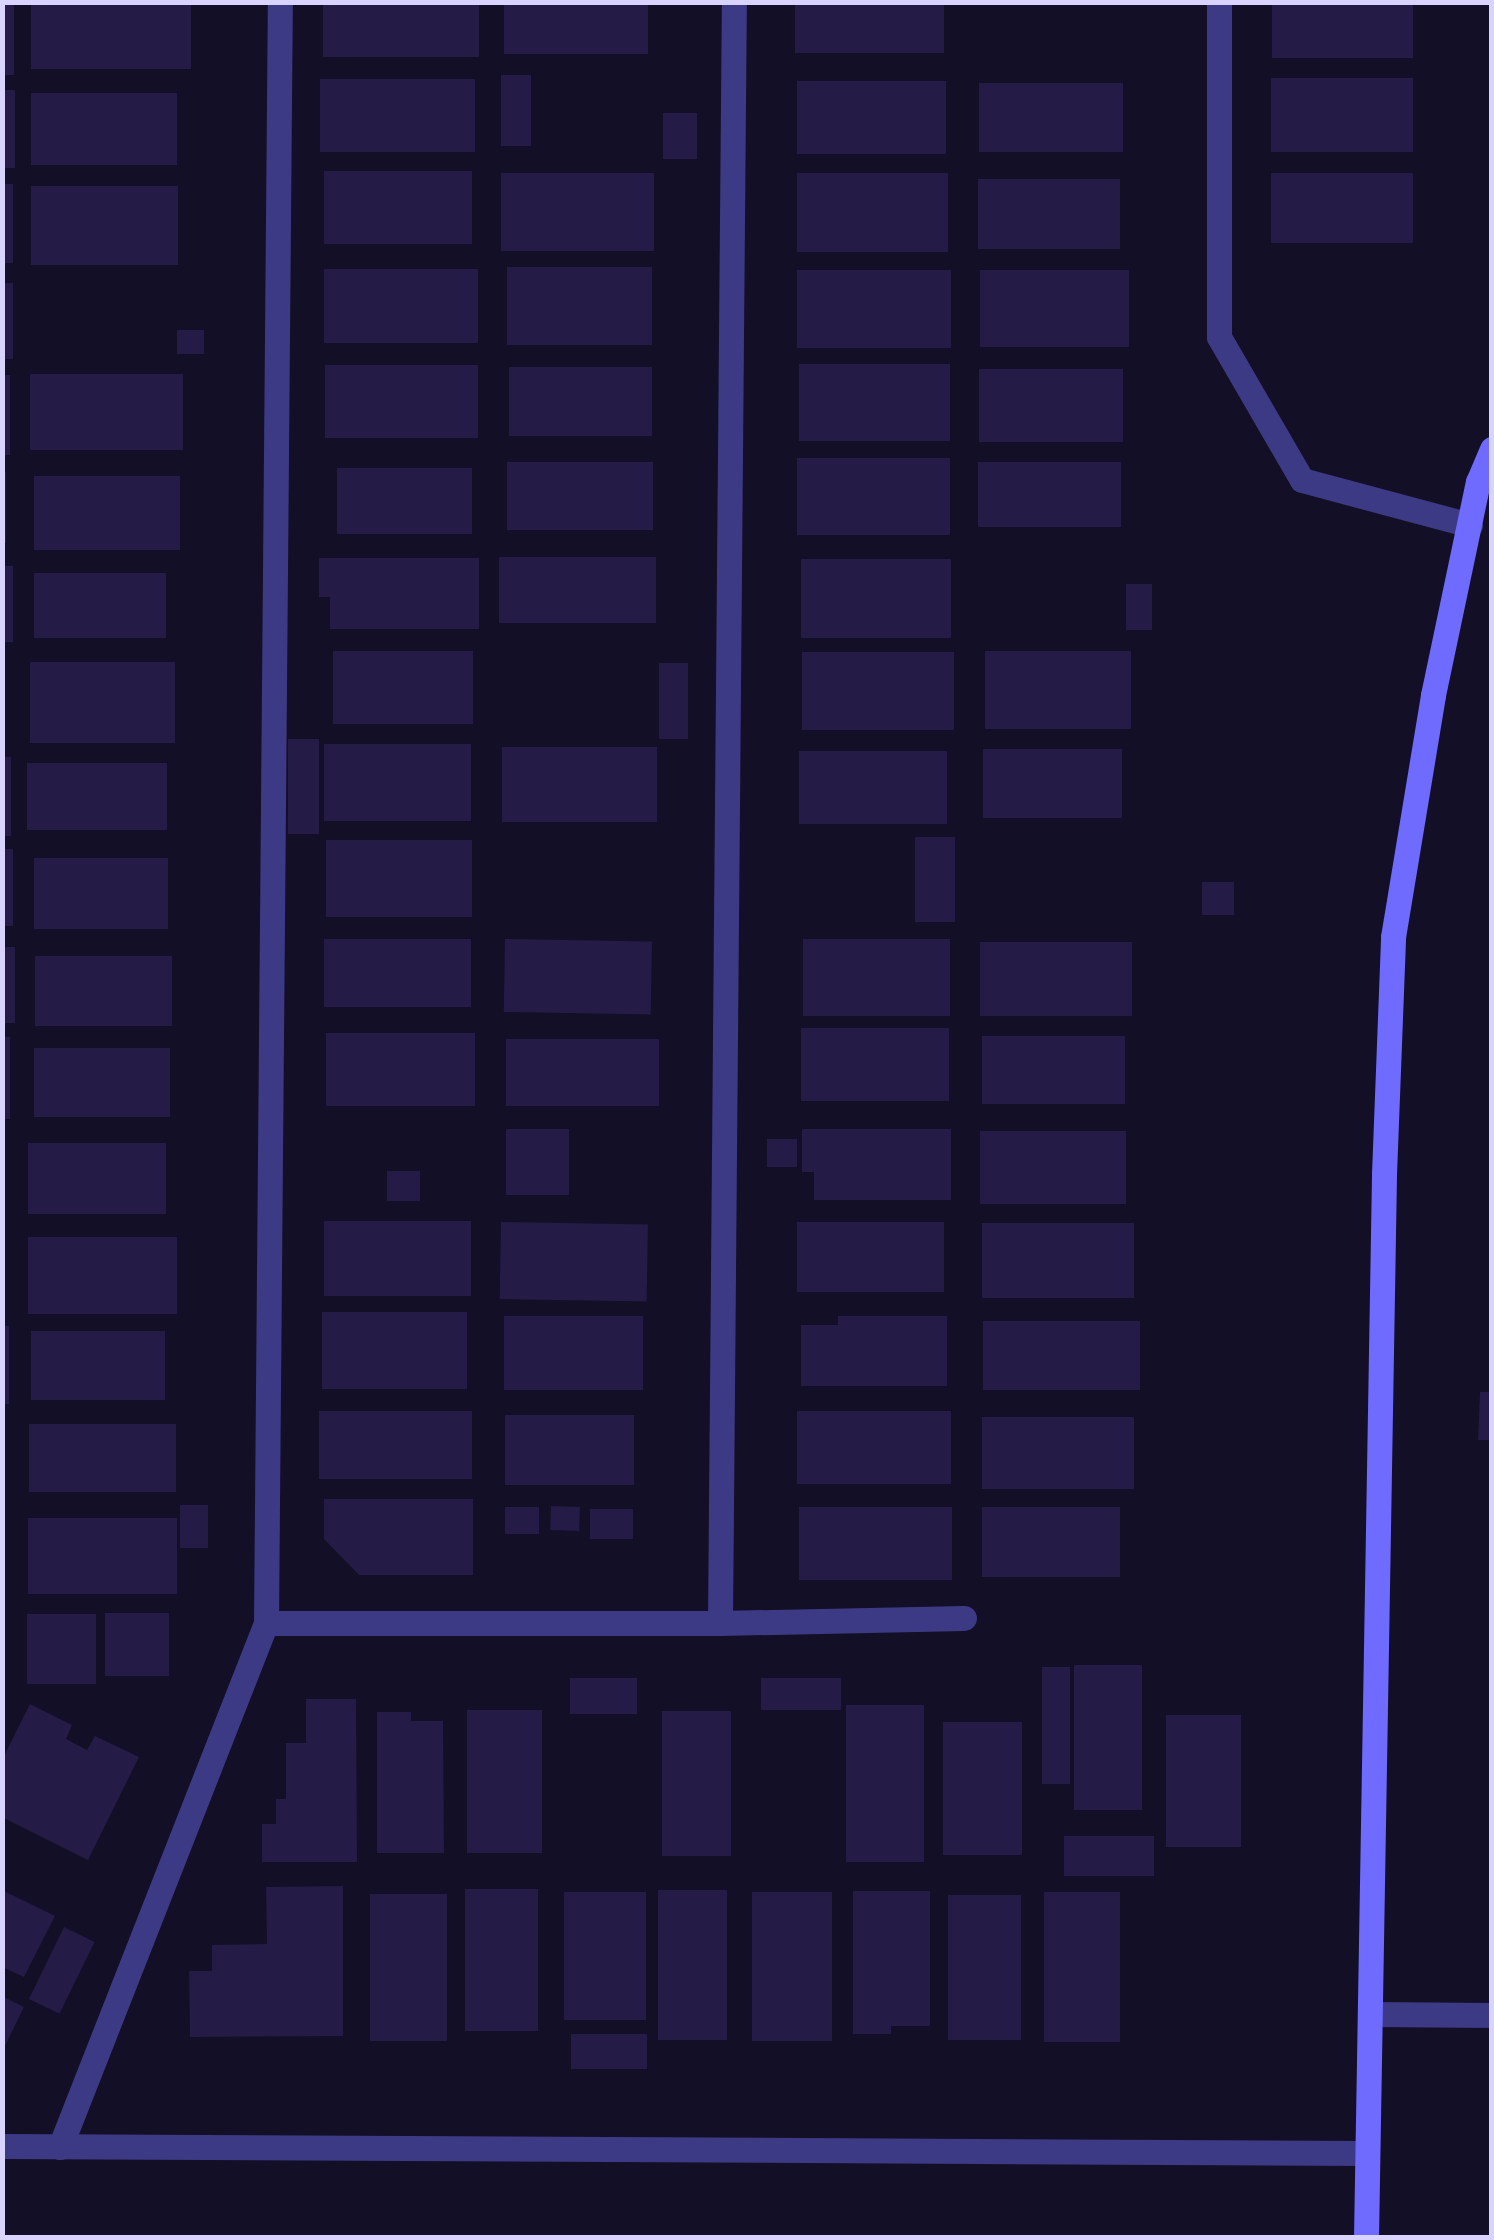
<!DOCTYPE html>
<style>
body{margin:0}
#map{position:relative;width:1494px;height:2240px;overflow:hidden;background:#130f26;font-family:"Golos Text",sans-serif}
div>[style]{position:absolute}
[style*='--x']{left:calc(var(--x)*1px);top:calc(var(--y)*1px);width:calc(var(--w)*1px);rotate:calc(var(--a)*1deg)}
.building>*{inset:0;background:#241b47;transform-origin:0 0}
.lane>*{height:25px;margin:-12.5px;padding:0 12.5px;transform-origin:12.5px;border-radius:12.5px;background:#3d3a85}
.street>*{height:25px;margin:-12.5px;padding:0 12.5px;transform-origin:12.5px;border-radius:12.5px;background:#3d3a85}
.secondary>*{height:25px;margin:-12.5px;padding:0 12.5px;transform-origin:12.5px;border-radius:12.5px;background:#6f6bff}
span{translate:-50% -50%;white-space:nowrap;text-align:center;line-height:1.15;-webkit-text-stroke:9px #130f26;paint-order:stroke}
.frame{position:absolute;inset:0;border:5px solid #d9d4ff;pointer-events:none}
</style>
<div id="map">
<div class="building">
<div style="left:2px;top:2px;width:12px;height:73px"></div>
<div style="left:31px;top:2px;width:160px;height:67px"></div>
<div style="left:323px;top:2px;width:156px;height:55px"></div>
<div style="left:504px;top:2px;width:144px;height:52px"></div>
<div style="left:795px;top:2px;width:149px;height:51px"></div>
<div style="left:1272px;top:2px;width:141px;height:56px"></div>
<div style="left:501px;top:75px;width:30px;height:71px"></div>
<div style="left:1271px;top:78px;width:142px;height:74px"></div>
<div style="left:320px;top:79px;width:155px;height:73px"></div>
<div style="left:797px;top:81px;width:149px;height:73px"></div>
<div style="left:979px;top:83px;width:144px;height:69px"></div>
<div style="left:2px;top:90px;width:13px;height:78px"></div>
<div style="left:31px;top:93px;width:146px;height:72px"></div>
<div style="left:663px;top:113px;width:34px;height:46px"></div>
<div style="left:324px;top:171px;width:148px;height:73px"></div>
<div style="left:501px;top:173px;width:153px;height:78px"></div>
<div style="left:797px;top:173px;width:151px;height:79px"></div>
<div style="left:1271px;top:173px;width:142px;height:70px"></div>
<div style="left:978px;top:179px;width:142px;height:70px"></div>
<div style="left:2px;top:184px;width:11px;height:79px"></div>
<div style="left:31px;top:186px;width:147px;height:79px"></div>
<div style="left:507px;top:267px;width:145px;height:78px"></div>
<div style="left:324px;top:269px;width:154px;height:74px"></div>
<div style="left:797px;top:270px;width:154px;height:78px"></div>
<div style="left:980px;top:270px;width:149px;height:77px"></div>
<div style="left:2px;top:283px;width:11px;height:76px"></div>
<div style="left:177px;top:330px;width:27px;height:24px"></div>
<div style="left:799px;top:364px;width:151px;height:77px"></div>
<div style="left:325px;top:365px;width:153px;height:73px"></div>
<div style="left:509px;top:367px;width:143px;height:69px"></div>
<div style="left:979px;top:369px;width:144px;height:73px"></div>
<div style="left:30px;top:374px;width:153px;height:76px"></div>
<div style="left:2px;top:375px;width:8px;height:80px"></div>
<div style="left:797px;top:458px;width:153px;height:77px"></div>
<div style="left:507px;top:462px;width:146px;height:68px"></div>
<div style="left:978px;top:462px;width:143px;height:65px"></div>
<div style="left:337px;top:468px;width:135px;height:66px"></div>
<div style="left:2px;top:472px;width:4px;height:71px"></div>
<div style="left:34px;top:476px;width:146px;height:74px"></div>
<div style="left:499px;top:557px;width:157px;height:66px"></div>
<div style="clip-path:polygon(319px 558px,479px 558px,479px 629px,330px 629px,330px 597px,319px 597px)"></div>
<div style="left:801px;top:559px;width:150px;height:79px"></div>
<div style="left:2px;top:566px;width:11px;height:76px"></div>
<div style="left:34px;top:573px;width:132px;height:65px"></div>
<div style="left:1126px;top:584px;width:26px;height:46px"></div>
<div style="left:333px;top:651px;width:140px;height:73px"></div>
<div style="left:985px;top:651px;width:146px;height:78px"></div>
<div style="left:802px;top:652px;width:152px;height:78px"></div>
<div style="left:30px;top:662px;width:145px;height:81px"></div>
<div style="left:659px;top:663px;width:29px;height:76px"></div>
<div style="left:288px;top:739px;width:31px;height:95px"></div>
<div style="left:324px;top:744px;width:147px;height:77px"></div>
<div style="left:502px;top:747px;width:155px;height:75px"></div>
<div style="left:983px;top:749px;width:139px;height:69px"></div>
<div style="left:799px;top:751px;width:148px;height:73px"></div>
<div style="left:2px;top:757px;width:9px;height:79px"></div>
<div style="left:27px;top:763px;width:140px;height:67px"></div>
<div style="left:915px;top:837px;width:40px;height:85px"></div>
<div style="left:326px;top:840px;width:146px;height:77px"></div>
<div style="left:2px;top:849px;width:11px;height:77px"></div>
<div style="left:34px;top:858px;width:134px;height:71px"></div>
<div style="left:1202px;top:882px;width:32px;height:33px"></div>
<div style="left:324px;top:939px;width:147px;height:68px"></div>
<div style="left:505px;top:939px;width:147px;height:73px;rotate:1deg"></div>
<div style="left:803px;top:939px;width:147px;height:77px"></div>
<div style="left:980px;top:942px;width:152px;height:74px"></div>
<div style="left:2px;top:947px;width:13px;height:76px"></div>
<div style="left:35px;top:956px;width:137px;height:70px"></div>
<div style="left:801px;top:1028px;width:148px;height:73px"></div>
<div style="left:326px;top:1033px;width:149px;height:73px"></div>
<div style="left:982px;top:1036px;width:143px;height:68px"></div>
<div style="left:2px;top:1037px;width:8px;height:82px"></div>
<div style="left:506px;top:1039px;width:153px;height:67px"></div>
<div style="left:34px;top:1048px;width:136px;height:69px"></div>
<div style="left:506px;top:1129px;width:63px;height:66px"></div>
<div style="clip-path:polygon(802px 1129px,951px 1129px,951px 1200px,814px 1200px,814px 1172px,802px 1172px)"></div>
<div style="left:980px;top:1131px;width:146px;height:73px"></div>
<div style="left:767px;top:1139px;width:30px;height:28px"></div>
<div style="left:28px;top:1143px;width:138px;height:71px"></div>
<div style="left:387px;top:1171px;width:33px;height:30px"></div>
<div style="left:324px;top:1221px;width:147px;height:75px"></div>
<div style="left:501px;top:1222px;width:147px;height:77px;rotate:1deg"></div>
<div style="left:797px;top:1222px;width:147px;height:70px"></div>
<div style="left:982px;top:1223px;width:152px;height:75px"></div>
<div style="left:28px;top:1237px;width:149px;height:77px"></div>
<div style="left:322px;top:1312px;width:145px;height:77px"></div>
<div style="left:504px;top:1316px;width:139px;height:74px"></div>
<div style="clip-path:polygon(838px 1316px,947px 1316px,947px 1386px,801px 1386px,801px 1325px,838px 1325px)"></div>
<div style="left:983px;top:1321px;width:157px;height:69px"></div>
<div style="left:2px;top:1326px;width:7px;height:78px"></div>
<div style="left:31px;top:1331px;width:134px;height:69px"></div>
<div style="clip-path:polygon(1480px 1392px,1492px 1392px,1492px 1440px,1478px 1440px)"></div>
<div style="left:319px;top:1411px;width:153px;height:68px"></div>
<div style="left:797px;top:1411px;width:154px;height:73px"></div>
<div style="left:505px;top:1415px;width:129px;height:70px"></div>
<div style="left:982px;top:1417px;width:152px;height:72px"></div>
<div style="left:29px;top:1424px;width:147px;height:68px"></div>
<div style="clip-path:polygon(324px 1499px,473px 1499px,473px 1575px,359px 1575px,324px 1539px)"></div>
<div style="left:180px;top:1505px;width:28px;height:43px"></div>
<div style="left:551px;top:1506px;width:29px;height:24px;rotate:2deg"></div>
<div style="left:505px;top:1507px;width:34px;height:27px"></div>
<div style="left:799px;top:1507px;width:153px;height:73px"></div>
<div style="left:982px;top:1507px;width:138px;height:70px"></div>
<div style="left:590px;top:1509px;width:43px;height:30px"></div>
<div style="left:28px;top:1518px;width:149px;height:76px"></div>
<div style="left:105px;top:1613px;width:64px;height:63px"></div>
<div style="left:27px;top:1614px;width:69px;height:70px"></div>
<div style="left:1142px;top:1665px;width:145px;height:68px;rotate:90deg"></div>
<div style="left:1042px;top:1667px;width:28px;height:117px"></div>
<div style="left:570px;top:1678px;width:67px;height:36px"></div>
<div style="left:841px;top:1678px;width:32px;height:80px;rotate:90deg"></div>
<div style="clip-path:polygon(306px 1699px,356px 1699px,357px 1862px,262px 1862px,262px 1824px,276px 1824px,276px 1799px,286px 1799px,286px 1743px,306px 1743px)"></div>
<div style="clip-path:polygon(30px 1704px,72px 1725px,66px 1739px,87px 1750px,95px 1736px,139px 1757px,88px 1860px,2px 1817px,2px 1760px)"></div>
<div style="left:846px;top:1705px;width:78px;height:157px"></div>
<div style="left:542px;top:1710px;width:143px;height:75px;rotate:90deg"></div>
<div style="left:662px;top:1711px;width:69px;height:145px"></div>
<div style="clip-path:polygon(377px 1712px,411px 1712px,411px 1721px,443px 1721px,444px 1853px,377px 1853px)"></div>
<div style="left:1166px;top:1715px;width:75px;height:132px"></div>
<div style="left:943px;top:1722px;width:79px;height:133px"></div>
<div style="left:1064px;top:1836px;width:90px;height:40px"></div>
<div style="clip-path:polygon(343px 1886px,343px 2036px,190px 2037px,189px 1971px,212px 1971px,212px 1945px,267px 1944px,266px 1887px)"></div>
<div style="left:538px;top:1889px;width:142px;height:73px;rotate:90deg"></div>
<div style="clip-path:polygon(2px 1890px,55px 1916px,24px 1977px,2px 1967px)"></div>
<div style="left:658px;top:1890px;width:69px;height:150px"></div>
<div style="clip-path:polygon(853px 1891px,930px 1891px,930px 2026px,891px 2026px,891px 2034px,853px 2034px)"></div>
<div style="left:564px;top:1892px;width:82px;height:128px"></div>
<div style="left:752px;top:1892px;width:80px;height:149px"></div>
<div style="left:1044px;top:1892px;width:76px;height:150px"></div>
<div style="left:370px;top:1894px;width:77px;height:147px"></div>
<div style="left:948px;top:1895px;width:73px;height:145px"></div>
<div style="left:64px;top:1927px;width:34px;height:80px;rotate:26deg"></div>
<div style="clip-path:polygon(2px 1996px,24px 2007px,2px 2052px)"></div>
<div style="left:571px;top:2034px;width:76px;height:35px"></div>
</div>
<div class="lane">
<div style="--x:1219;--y:2;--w:335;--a:90"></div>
<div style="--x:1219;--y:337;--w:165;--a:59.9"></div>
<div style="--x:1302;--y:480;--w:174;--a:15"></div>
</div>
<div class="street">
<div style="--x:266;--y:1623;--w:454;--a:0"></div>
<div style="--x:720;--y:1623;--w:1621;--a:-89.51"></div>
<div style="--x:720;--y:1623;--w:244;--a:-1.2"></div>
<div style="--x:1371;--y:2014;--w:121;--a:0.5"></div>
<div style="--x:2;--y:2146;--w:1365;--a:0.29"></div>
<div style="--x:60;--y:2147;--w:563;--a:-68.54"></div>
<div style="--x:266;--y:1623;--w:1621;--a:-89.51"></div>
</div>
<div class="secondary">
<div style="--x:1366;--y:2238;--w:1064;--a:-89.03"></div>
<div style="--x:1384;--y:1174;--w:237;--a:-87.8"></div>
<div style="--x:1393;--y:937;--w:245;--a:-80.6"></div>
<div style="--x:1433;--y:695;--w:218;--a:-78.1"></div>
<div style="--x:1478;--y:482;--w:36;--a:-67"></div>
</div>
<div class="frame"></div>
</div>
